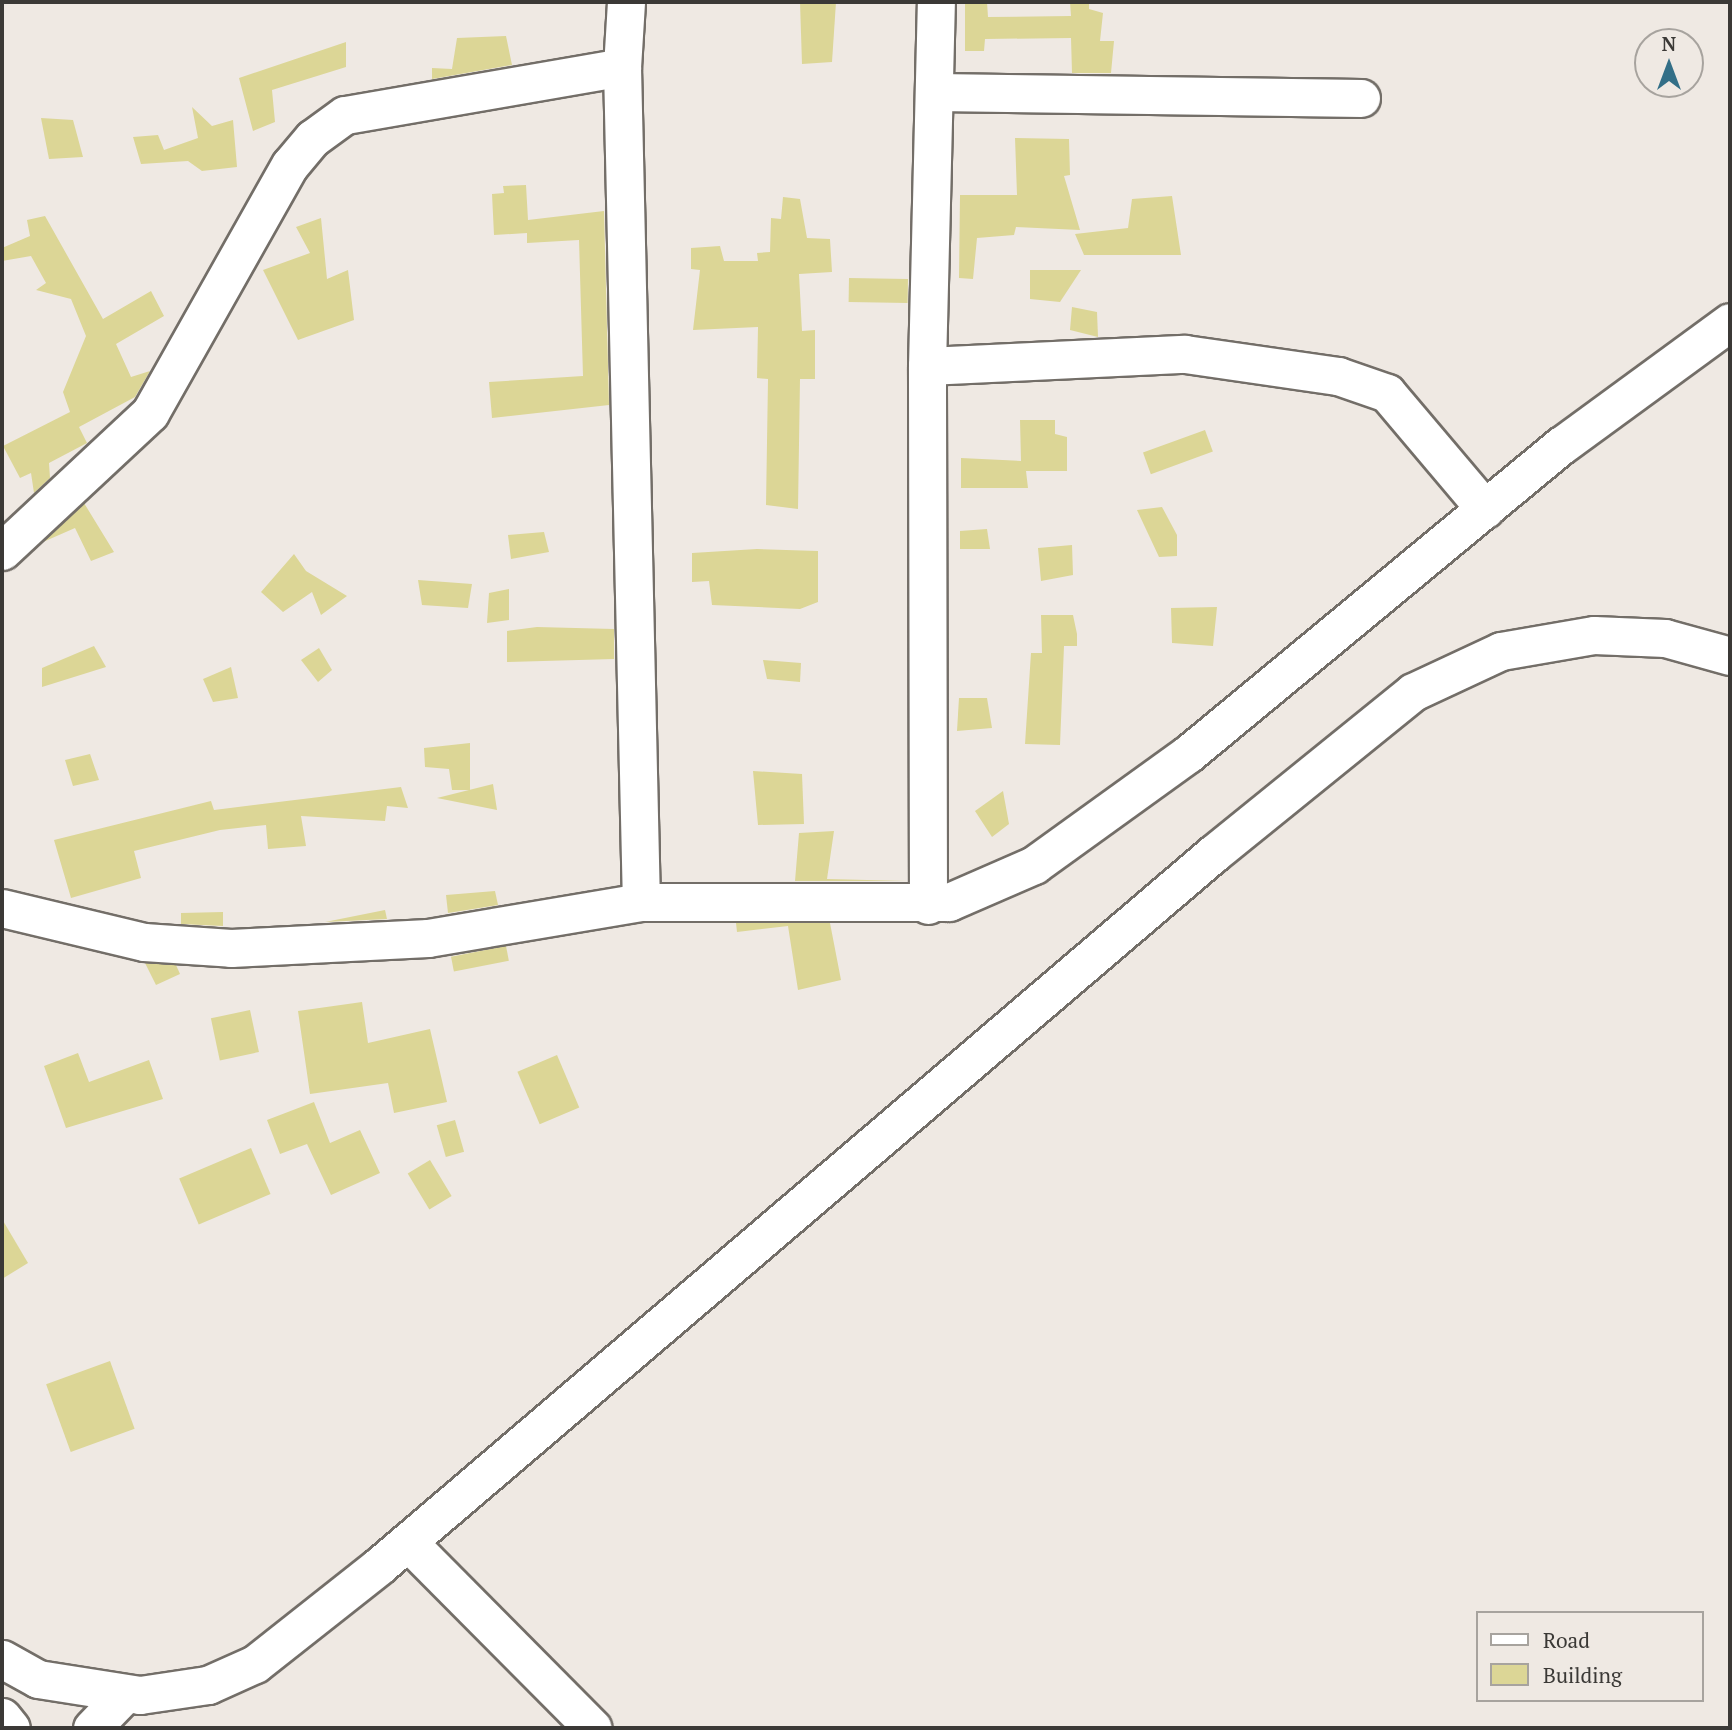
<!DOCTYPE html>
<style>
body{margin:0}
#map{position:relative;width:1732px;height:1730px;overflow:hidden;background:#efe9e3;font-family:"PT Serif",serif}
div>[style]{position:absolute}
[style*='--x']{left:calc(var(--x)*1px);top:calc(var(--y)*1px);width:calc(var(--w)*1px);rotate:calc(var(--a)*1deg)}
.building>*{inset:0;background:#dcd696;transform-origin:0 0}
.roads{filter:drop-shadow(2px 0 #736e68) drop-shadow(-2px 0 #736e68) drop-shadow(0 2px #736e68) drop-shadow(0 -2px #736e68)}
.minor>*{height:37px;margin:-18.5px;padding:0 18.5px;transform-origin:18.5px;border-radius:18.5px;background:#fff}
span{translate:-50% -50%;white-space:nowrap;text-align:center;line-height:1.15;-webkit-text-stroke:5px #efe9e3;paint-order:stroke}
.frame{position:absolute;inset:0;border:4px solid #3b3936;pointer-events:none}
.legend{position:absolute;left:1476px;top:1611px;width:228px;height:91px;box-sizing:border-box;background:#efe9e3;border:2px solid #a7a39e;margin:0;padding:9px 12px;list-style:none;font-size:21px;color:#3b3936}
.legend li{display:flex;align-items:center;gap:14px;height:35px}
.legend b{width:35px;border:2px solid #a7a39e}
.north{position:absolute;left:1634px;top:28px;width:70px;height:70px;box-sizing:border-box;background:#efe9e3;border:2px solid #a7a39e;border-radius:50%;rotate:0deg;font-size:19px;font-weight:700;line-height:28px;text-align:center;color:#3b3936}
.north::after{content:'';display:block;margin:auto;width:24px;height:32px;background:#336f87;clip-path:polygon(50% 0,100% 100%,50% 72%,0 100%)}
</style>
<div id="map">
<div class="building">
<div style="clip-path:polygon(800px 2px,836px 2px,832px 62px,802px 64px)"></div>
<div style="clip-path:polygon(965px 2px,987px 2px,988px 17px,1071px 16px,1070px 2px,1089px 2px,1089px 9px,1103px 13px,1100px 41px,1114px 41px,1111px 73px,1072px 73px,1071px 38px,985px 39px,984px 51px,965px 51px)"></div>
<div style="clip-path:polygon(506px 36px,512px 65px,432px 79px,432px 68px,452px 69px,457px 38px)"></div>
<div style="clip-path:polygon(346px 42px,346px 67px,272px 90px,275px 122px,253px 131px,239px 78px)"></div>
<div style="clip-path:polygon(192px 107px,212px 126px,233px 120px,237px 167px,202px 171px,188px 161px,141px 164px,133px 137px,158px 135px,164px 150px,198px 138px)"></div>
<div style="clip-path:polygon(41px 118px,73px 120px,83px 157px,49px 159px)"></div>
<div style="clip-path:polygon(1015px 138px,1069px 139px,1070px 175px,1064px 176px,1080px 230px,1016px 227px,1014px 235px,977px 238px,973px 279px,959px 278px,960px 195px,1017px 195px)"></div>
<div style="clip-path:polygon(526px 185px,528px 220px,604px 211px,609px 405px,492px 418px,489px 382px,583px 376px,579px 240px,527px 243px,527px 233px,494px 235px,492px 194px,504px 193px,503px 186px)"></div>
<div style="clip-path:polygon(1172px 196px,1181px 255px,1084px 255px,1075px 234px,1128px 228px,1132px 199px)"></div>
<div style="clip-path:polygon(783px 197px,800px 199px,807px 238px,830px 239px,832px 272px,799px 274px,802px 331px,815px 330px,815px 379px,800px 379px,798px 509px,766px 505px,768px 379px,757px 378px,758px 327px,693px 330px,700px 270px,691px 269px,691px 248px,720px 246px,724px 261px,758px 261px,757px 253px,770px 252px,771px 218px,781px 219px)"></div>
<div style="clip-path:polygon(45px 216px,103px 319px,151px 291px,164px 316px,116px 344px,131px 377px,150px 371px,135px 397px,79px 427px,87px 443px,49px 463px,50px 478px,34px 493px,31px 473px,20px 478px,3px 446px,70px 412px,63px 392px,86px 336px,71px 299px,36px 290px,46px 283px,31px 256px,2px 261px,2px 248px,30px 236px,27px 220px)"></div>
<div style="clip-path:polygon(321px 218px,327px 279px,348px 270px,354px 320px,298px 340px,263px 270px,310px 253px,296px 227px)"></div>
<div style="clip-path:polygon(1030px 270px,1081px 270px,1060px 302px,1030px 299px)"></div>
<div style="left:849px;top:278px;width:59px;height:24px;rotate:1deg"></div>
<div style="clip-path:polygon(1072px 307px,1097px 312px,1098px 337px,1070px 330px)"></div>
<div style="clip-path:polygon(1020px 420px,1055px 420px,1055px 434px,1067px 437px,1067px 471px,1026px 471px,1028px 488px,961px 488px,961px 458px,1021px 461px)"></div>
<div style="left:1205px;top:430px;width:23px;height:66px;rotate:70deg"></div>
<div style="clip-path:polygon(84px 503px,114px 552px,91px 561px,75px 528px,43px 542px)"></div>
<div style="clip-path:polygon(1162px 507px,1177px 535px,1177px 556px,1159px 557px,1137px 510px)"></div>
<div style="clip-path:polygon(987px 529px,990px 549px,960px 549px,960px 531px)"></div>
<div style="clip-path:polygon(544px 532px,549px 552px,511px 559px,508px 535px)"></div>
<div style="clip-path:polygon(1072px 545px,1073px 575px,1041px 581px,1038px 548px)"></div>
<div style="clip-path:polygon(757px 549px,818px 551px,818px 602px,800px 609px,712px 605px,709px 581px,692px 582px,692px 553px)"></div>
<div style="clip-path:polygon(294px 554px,306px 571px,347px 596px,321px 615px,312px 592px,283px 612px,261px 592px)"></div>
<div style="clip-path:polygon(418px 580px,472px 584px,468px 608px,422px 605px)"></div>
<div style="clip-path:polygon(509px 589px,509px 620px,487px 623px,489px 593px)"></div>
<div style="clip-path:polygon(1217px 607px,1213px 646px,1172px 643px,1171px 608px)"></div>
<div style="clip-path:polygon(1041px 615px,1073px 615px,1077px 634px,1077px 646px,1064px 646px,1060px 745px,1025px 744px,1031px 653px,1042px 653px)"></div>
<div style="clip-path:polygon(537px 627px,614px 629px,614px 659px,507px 662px,507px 631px)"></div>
<div style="clip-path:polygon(94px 646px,106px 667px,42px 687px,42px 668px)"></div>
<div style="clip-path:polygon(319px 648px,332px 670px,318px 682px,301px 660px)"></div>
<div style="clip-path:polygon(763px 660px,801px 663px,800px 682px,767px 679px)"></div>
<div style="clip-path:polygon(231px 667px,238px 698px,213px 702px,203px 679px)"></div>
<div style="clip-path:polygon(959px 698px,987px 698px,992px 728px,957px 731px)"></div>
<div style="clip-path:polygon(470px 743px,470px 790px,452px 790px,449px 769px,425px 767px,424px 748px)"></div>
<div style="clip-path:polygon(90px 754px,99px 780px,73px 786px,65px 760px)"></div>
<div style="clip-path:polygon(753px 771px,802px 774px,804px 824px,758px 825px)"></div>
<div style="clip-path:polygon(493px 784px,497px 810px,437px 798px)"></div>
<div style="clip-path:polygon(401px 787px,408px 808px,387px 806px,385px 821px,301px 816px,306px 846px,268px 849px,266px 825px,220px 830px,134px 851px,141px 878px,71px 898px,54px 840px,211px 801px,214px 810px)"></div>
<div style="clip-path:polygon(1003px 791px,1009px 824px,992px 837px,975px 811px)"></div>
<div style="clip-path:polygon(834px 831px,827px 879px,907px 881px,795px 881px,799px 833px)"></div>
<div style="clip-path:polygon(495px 891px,498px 905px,448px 913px,446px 895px)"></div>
<div style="clip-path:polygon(385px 910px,387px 919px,325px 922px)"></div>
<div style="clip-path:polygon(223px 912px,223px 926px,181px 924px,181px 913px)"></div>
<div style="clip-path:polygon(736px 923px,830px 923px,841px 980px,798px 990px,788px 926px,737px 932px)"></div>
<div style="left:506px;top:946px;width:15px;height:56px;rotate:79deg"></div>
<div style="clip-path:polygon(145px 963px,176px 965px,180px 974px,156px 985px)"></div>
<div style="clip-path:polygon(362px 1002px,368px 1043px,430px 1029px,447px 1102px,394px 1113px,388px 1083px,310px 1094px,298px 1011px)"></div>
<div style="left:250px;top:1010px;width:43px;height:40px;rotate:78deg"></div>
<div style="clip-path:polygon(78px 1053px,89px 1082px,149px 1060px,163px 1099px,66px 1128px,44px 1066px)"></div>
<div style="left:557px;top:1055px;width:57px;height:43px;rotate:67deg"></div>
<div style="clip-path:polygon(314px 1102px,330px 1143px,360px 1130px,380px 1173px,331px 1195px,307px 1144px,280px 1154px,267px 1120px)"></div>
<div style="left:455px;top:1120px;width:33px;height:19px;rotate:74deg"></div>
<div style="left:251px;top:1148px;width:50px;height:78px;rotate:67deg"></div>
<div style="left:430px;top:1160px;width:42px;height:26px;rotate:59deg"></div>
<div style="clip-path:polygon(2px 1219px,28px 1263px,2px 1279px)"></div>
<div style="left:110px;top:1361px;width:72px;height:68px;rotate:70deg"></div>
</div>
<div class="roads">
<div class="minor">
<div style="--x:626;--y:2;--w:65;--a:93.5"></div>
<div style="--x:622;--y:67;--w:835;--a:88.7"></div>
<div style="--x:937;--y:92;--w:424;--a:0.8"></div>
<div style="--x:927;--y:366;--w:258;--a:-2.7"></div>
<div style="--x:1185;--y:354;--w:155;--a:8.2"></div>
<div style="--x:1338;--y:376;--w:52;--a:19.1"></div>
<div style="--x:1387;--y:393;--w:152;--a:49.8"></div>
<div style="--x:2;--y:551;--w:202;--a:-43"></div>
<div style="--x:150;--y:413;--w:285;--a:-60.6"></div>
<div style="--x:290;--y:165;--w:35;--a:-50"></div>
<div style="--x:313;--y:138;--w:39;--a:-36"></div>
<div style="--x:345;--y:115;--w:281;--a:-9.8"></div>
<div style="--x:928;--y:905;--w:539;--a:-90.11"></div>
<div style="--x:927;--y:366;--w:364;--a:-88.6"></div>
<div style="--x:2;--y:908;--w:146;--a:13.5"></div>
<div style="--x:144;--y:942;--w:87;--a:3.9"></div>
<div style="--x:231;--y:948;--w:197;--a:-2.9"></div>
<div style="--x:428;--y:938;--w:216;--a:-9.6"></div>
<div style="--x:641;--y:902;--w:308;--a:0"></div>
<div style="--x:949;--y:902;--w:93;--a:-23.5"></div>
<div style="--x:1034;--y:865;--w:190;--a:-35.8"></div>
<div style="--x:1188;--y:754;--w:485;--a:-39.6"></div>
<div style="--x:1562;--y:445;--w:208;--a:-36.2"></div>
<div style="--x:408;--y:1542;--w:262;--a:45.2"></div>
<div style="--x:2;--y:1659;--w:41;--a:29.1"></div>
<div style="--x:38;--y:1679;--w:103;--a:8.9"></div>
<div style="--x:140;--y:1695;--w:69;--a:-8.4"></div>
<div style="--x:208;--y:1685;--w:51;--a:-24.1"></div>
<div style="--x:255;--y:1664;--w:158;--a:-38.3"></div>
<div style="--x:379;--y:1566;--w:1097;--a:-40.49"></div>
<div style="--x:1213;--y:854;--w:257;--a:-39"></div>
<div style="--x:1413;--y:692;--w:97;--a:-25"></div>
<div style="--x:1501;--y:651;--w:94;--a:-9.8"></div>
<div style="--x:1594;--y:635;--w:71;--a:2.4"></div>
<div style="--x:1665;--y:638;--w:67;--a:15.5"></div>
<div style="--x:2;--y:1717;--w:14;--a:51"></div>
<div style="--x:92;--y:1728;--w:47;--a:-45.9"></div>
</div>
</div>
<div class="frame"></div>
<ul class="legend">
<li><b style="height:9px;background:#fff"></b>Road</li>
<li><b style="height:19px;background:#dcd696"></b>Building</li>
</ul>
<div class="north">N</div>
</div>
